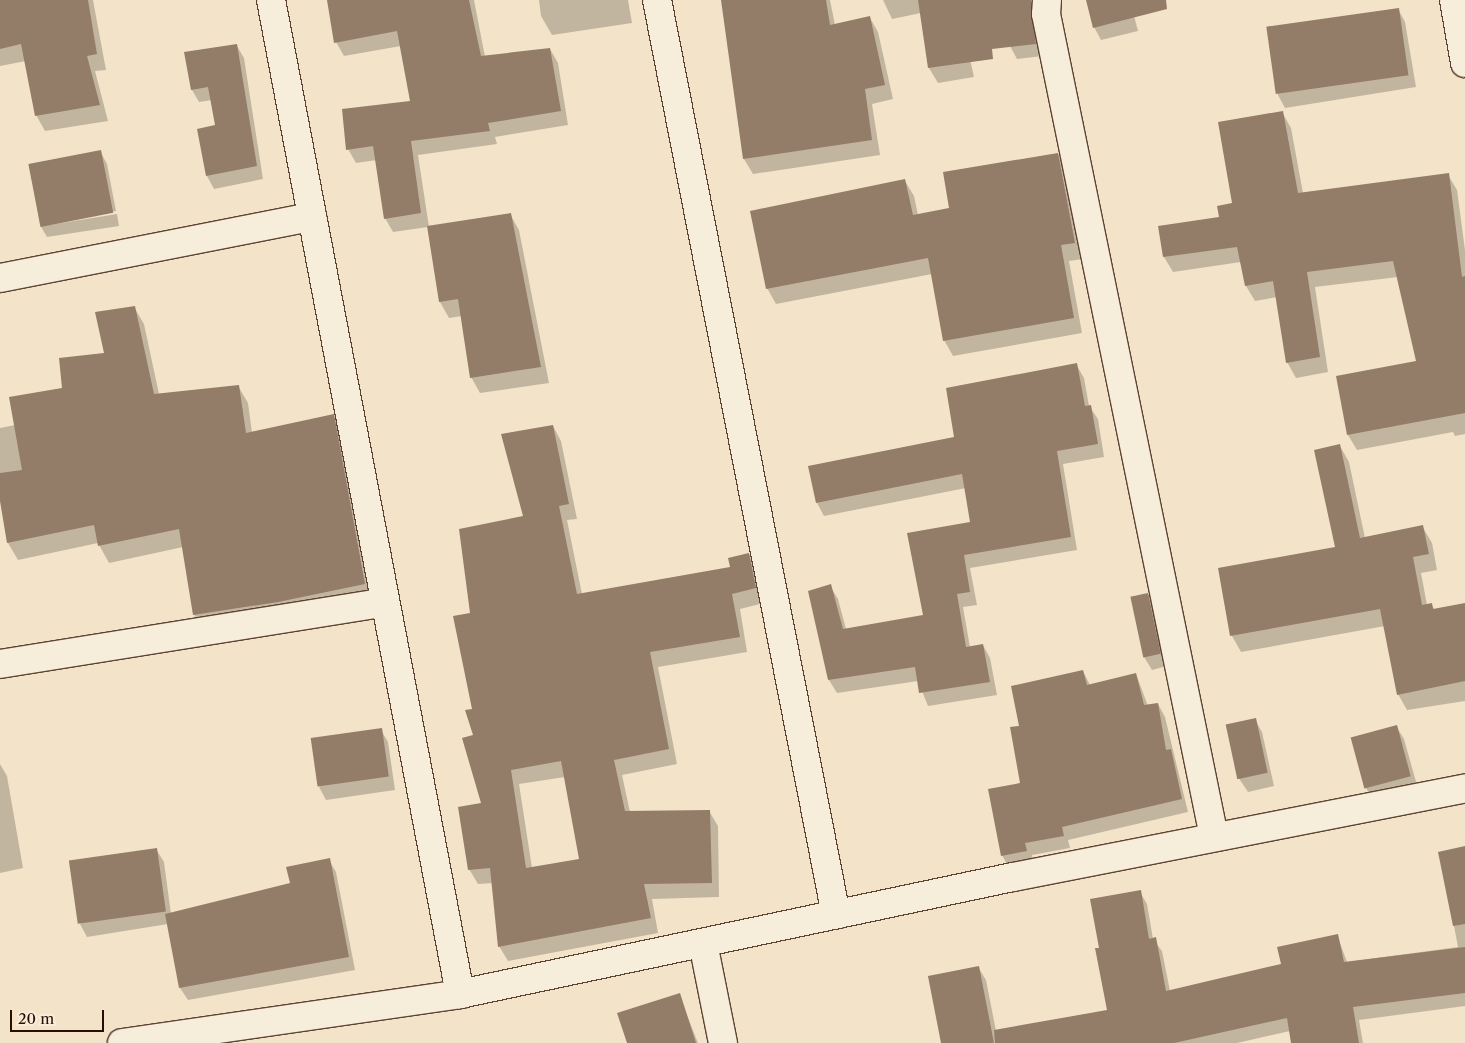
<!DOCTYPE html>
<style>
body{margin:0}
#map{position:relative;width:1465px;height:1043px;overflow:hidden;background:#f3e3c8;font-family:"Libre Caslon Text",serif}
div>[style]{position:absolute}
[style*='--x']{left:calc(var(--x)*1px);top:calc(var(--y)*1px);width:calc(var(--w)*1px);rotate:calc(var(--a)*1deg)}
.shadow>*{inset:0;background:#0003}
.building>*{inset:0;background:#937c68;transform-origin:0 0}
.roads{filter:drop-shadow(1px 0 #5e4232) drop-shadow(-1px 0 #5e4232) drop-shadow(0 1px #5e4232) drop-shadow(0 -1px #5e4232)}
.minor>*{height:28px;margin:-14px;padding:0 14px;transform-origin:14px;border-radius:14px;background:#f7eddb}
span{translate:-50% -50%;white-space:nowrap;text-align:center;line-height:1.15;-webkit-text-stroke:4px #f7eddb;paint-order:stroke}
.scale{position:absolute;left:10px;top:1010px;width:94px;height:22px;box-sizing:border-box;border:2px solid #2c0c00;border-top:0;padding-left:6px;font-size:15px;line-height:18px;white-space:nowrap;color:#2c0c00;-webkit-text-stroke:4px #f7eddb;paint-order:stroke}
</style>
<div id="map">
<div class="shadow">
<div style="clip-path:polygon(0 0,93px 0,106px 70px,95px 71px,108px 121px,45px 131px,36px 115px,26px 61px,0 66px)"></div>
<div style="clip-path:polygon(328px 0,474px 0,485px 57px,550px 49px,558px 63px,568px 125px,495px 137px,497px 144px,418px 155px,429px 227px,510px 214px,519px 230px,549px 383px,480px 393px,471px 377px,462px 316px,449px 318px,440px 302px,428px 227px,393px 232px,385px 218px,377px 160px,356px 163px,348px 149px,412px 102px,401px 46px,344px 56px,336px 42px)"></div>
<div style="clip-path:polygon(539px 0,628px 0,632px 23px,552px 35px,541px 16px)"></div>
<div style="clip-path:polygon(722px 0,830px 0,835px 25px,870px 18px,878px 32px,893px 99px,872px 104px,880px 155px,753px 174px,744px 159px)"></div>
<div style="clip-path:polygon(883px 0,957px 0,974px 77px,938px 83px,929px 68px,921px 13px,892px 19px)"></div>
<div style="clip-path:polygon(1001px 0,1036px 0,1043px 56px,1017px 59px,1010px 46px)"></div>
<div style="clip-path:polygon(1087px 0,1130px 0,1138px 31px,1101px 40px,1094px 27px)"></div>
<div style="clip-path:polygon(1398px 9px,1405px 22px,1416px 87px,1285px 108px,1278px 95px,1268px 29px)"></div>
<div style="clip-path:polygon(237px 46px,244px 58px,263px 179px,214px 189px,207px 176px,199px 130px,216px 126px,212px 100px,199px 102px,192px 90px)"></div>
<div style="clip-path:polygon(1282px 112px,1291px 128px,1303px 193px,1448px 175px,1457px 190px,1465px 250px,1465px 434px,1455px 436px,1453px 432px,1357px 450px,1348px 435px,1417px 362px,1398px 277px,1315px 287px,1328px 372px,1296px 378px,1287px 362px,1277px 297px,1255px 301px,1246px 286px,1241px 262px,1173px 272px,1164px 257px,1159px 227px,1221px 218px,1234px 204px)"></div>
<div style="clip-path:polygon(100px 151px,107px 164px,116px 211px,43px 223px,43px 226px,117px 214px,119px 226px,47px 237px,40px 225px,30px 167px)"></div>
<div style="clip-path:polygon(1058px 154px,1067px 170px,1083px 259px,1069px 261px,1082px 333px,953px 356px,944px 340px,932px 274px,776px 304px,767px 288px,905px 181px,914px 196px,918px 215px,950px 209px)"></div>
<div style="clip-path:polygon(134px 307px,144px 324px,159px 394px,238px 386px,248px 403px,252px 433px,333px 415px,343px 432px,374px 601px,204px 631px,194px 614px,183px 547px,109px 563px,98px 543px,18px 560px,8px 543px,0 493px,0 428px,15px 425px,105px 354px)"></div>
<div style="clip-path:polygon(1076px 364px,1084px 378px,1089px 406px,1098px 419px,1104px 457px,1063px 464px,1077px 550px,970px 568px,977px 605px,963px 607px,970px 647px,983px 645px,990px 658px,997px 695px,928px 706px,918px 681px,837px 693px,829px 680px,830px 586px,838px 599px,846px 629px,924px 616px,971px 523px,966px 488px,824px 516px,817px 503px,955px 438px)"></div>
<div style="clip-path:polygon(evenodd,553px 426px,561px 441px,577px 519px,567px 520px,582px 594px,732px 568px,749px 555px,757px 569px,764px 603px,740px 609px,747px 652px,658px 667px,677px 764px,622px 775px,630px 812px,709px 811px,718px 826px,719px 897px,652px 899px,658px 933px,508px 961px,499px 946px,493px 883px,478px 884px,469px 869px,482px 804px,474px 735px,471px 614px,524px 517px,553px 426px,565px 777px,580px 860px,532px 868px,519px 784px,565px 777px)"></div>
<div style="clip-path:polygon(1340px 446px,1349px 462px,1365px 538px,1422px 526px,1432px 543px,1437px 570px,1421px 573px,1427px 605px,1431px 604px,1435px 610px,1465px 605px,1465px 701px,1407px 710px,1398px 694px,1385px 626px,1241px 652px,1232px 636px,1219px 569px,1336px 548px)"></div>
<div style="clip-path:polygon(1148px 594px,1155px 607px,1167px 666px,1152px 670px,1144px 657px)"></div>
<div style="clip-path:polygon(1083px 671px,1090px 685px,1136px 674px,1148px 706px,1158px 704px,1165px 717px,1188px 812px,1068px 840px,1070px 848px,1032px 855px,1033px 864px,1009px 868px,1002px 855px,1021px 784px,1021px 727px)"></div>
<div style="clip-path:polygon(1255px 720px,1262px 732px,1274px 786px,1248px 792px,1240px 780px,1228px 726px)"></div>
<div style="clip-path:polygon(1396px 726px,1404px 739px,1418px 789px,1374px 801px,1366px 788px)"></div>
<div style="clip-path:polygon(381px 730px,388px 742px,395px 790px,326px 800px,319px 787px)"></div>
<div style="clip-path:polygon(0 764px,7px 776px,23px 868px,0 873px)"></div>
<div style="clip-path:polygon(1465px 848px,1465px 1006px,1359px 1020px,1363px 1043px,1292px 1043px,1290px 1031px,1237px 1043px,942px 1043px,978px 967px,986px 980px,996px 1031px,1108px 1011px,1100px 949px,1140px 892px,1147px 904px,1153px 939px,1162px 951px,1170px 991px,1283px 965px,1337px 935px,1347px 962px,1458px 947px,1440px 853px)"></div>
<div style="clip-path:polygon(156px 849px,164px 862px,171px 914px,291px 884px,329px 860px,336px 872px,355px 970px,188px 1000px,180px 988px,168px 924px,87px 937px,80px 924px)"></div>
<div style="clip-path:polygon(679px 995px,698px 1043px,628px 1043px)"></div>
</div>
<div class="building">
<div style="clip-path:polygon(0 0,88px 0,97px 54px,87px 56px,100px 105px,35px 116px,21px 44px,0 49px)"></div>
<div style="clip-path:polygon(327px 0,469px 0,481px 56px,550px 48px,561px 111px,488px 123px,490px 131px,411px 141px,421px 213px,384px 219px,373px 146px,346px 150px,342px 109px,410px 101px,397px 31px,334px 43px)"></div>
<div style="clip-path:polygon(721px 0,826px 0,830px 25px,870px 16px,885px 85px,865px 89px,872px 140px,743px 159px)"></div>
<div style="clip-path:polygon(918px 0,1031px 0,1036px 44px,992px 49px,993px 59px,928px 68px)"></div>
<div style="clip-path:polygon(1086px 0,1166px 0,1167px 9px,1093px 28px)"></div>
<div style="left:1399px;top:8px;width:68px;height:134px;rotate:82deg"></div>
<div style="clip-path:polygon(237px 44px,257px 166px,206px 176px,197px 129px,215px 125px,208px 87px,191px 90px,184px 52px)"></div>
<div style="clip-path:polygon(1283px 111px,1298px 193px,1449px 173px,1462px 277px,1465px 276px,1465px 413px,1347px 435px,1336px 376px,1416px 361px,1393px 261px,1307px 272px,1320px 357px,1286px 363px,1273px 281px,1245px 286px,1237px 247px,1163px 257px,1158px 226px,1219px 217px,1217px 206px,1232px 203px,1218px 122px)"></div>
<div style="left:101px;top:150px;width:64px;height:74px;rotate:79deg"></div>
<div style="clip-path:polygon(1058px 153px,1075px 243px,1061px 245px,1074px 318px,943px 341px,928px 258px,766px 289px,750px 211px,905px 179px,913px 215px,949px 208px,943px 172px)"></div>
<div style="clip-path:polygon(511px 213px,541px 367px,470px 378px,458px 299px,439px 302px,427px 226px)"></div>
<div style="clip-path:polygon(135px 306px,154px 394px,239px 385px,246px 433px,334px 414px,365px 584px,278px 602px,193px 615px,179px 529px,98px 546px,94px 525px,7px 543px,0 501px,0 473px,22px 470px,9px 397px,62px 388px,59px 358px,104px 353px,95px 312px)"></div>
<div style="clip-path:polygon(1077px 363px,1085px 406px,1091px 405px,1098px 444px,1057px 451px,1071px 537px,964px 555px,970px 592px,957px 594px,966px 647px,983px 644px,990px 682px,919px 693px,915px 667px,828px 680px,808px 591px,831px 584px,843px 629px,923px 615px,907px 533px,970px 522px,962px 474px,816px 503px,808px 466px,954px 437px,946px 388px)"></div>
<div style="clip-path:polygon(evenodd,553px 425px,569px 504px,559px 506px,577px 594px,730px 567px,728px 558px,749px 553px,756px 588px,732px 594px,740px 637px,650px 652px,669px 749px,614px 760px,625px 811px,710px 810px,712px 883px,644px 884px,651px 918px,498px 947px,490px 868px,468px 870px,458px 807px,481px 803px,462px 738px,473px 735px,465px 710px,472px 709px,453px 616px,470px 613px,459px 529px,523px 516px,501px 434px,553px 425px,561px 761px,579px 859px,526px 868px,511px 770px,561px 761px)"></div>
<div style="clip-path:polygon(1340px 444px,1360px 538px,1423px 525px,1429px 554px,1413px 557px,1422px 605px,1432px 603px,1433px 609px,1465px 603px,1465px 681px,1397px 695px,1380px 609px,1230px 636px,1218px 568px,1335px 547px,1314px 450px)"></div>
<div style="left:1148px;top:593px;width:62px;height:18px;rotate:78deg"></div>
<div style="clip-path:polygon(1083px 670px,1087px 685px,1136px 673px,1144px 705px,1158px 703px,1166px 750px,1171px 749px,1182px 799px,1062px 827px,1064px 836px,1025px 843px,1027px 851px,1001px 856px,988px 789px,1020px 783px,1010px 727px,1019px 726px,1011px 686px)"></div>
<div style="left:1256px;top:718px;width:56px;height:31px;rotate:78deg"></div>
<div style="left:1397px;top:725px;width:53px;height:48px;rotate:75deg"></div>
<div style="left:382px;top:728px;width:49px;height:72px;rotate:82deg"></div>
<div style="clip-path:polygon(1465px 846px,1465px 924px,1453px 926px,1438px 852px)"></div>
<div style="left:157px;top:848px;width:64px;height:89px;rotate:82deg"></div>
<div style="clip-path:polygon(330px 858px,349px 957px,179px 988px,165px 914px,290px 883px,286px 867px)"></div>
<div style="clip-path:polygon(1141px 890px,1149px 939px,1156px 937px,1166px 991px,1281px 964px,1277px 947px,1338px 934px,1344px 962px,1465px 947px,1465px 993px,1353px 1007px,1359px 1043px,1291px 1043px,1287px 1018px,1174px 1043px,995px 1043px,994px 1030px,1107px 1010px,1095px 948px,1099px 948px,1090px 899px)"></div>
<div style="left:979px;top:966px;width:78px;height:52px;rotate:79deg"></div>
<div style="clip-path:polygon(680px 993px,696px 1043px,627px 1043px,617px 1013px)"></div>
</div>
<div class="roads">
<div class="minor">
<div style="--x:271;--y:0;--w:1012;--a:79.23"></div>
<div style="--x:657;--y:0;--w:932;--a:78.93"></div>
<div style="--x:1047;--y:0;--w:14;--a:94"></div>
<div style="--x:1046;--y:14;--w:840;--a:78.46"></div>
<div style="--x:1454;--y:0;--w:64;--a:80.1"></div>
<div style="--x:0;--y:278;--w:318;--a:-11.1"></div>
<div style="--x:0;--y:664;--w:390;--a:-9.1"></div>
<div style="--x:703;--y:943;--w:102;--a:78.7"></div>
<div style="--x:122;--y:1043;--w:342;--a:-8.2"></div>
<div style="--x:460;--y:994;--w:565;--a:-11.95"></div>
<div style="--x:1013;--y:877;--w:461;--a:-11.1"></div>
</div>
</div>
<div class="scale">20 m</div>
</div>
